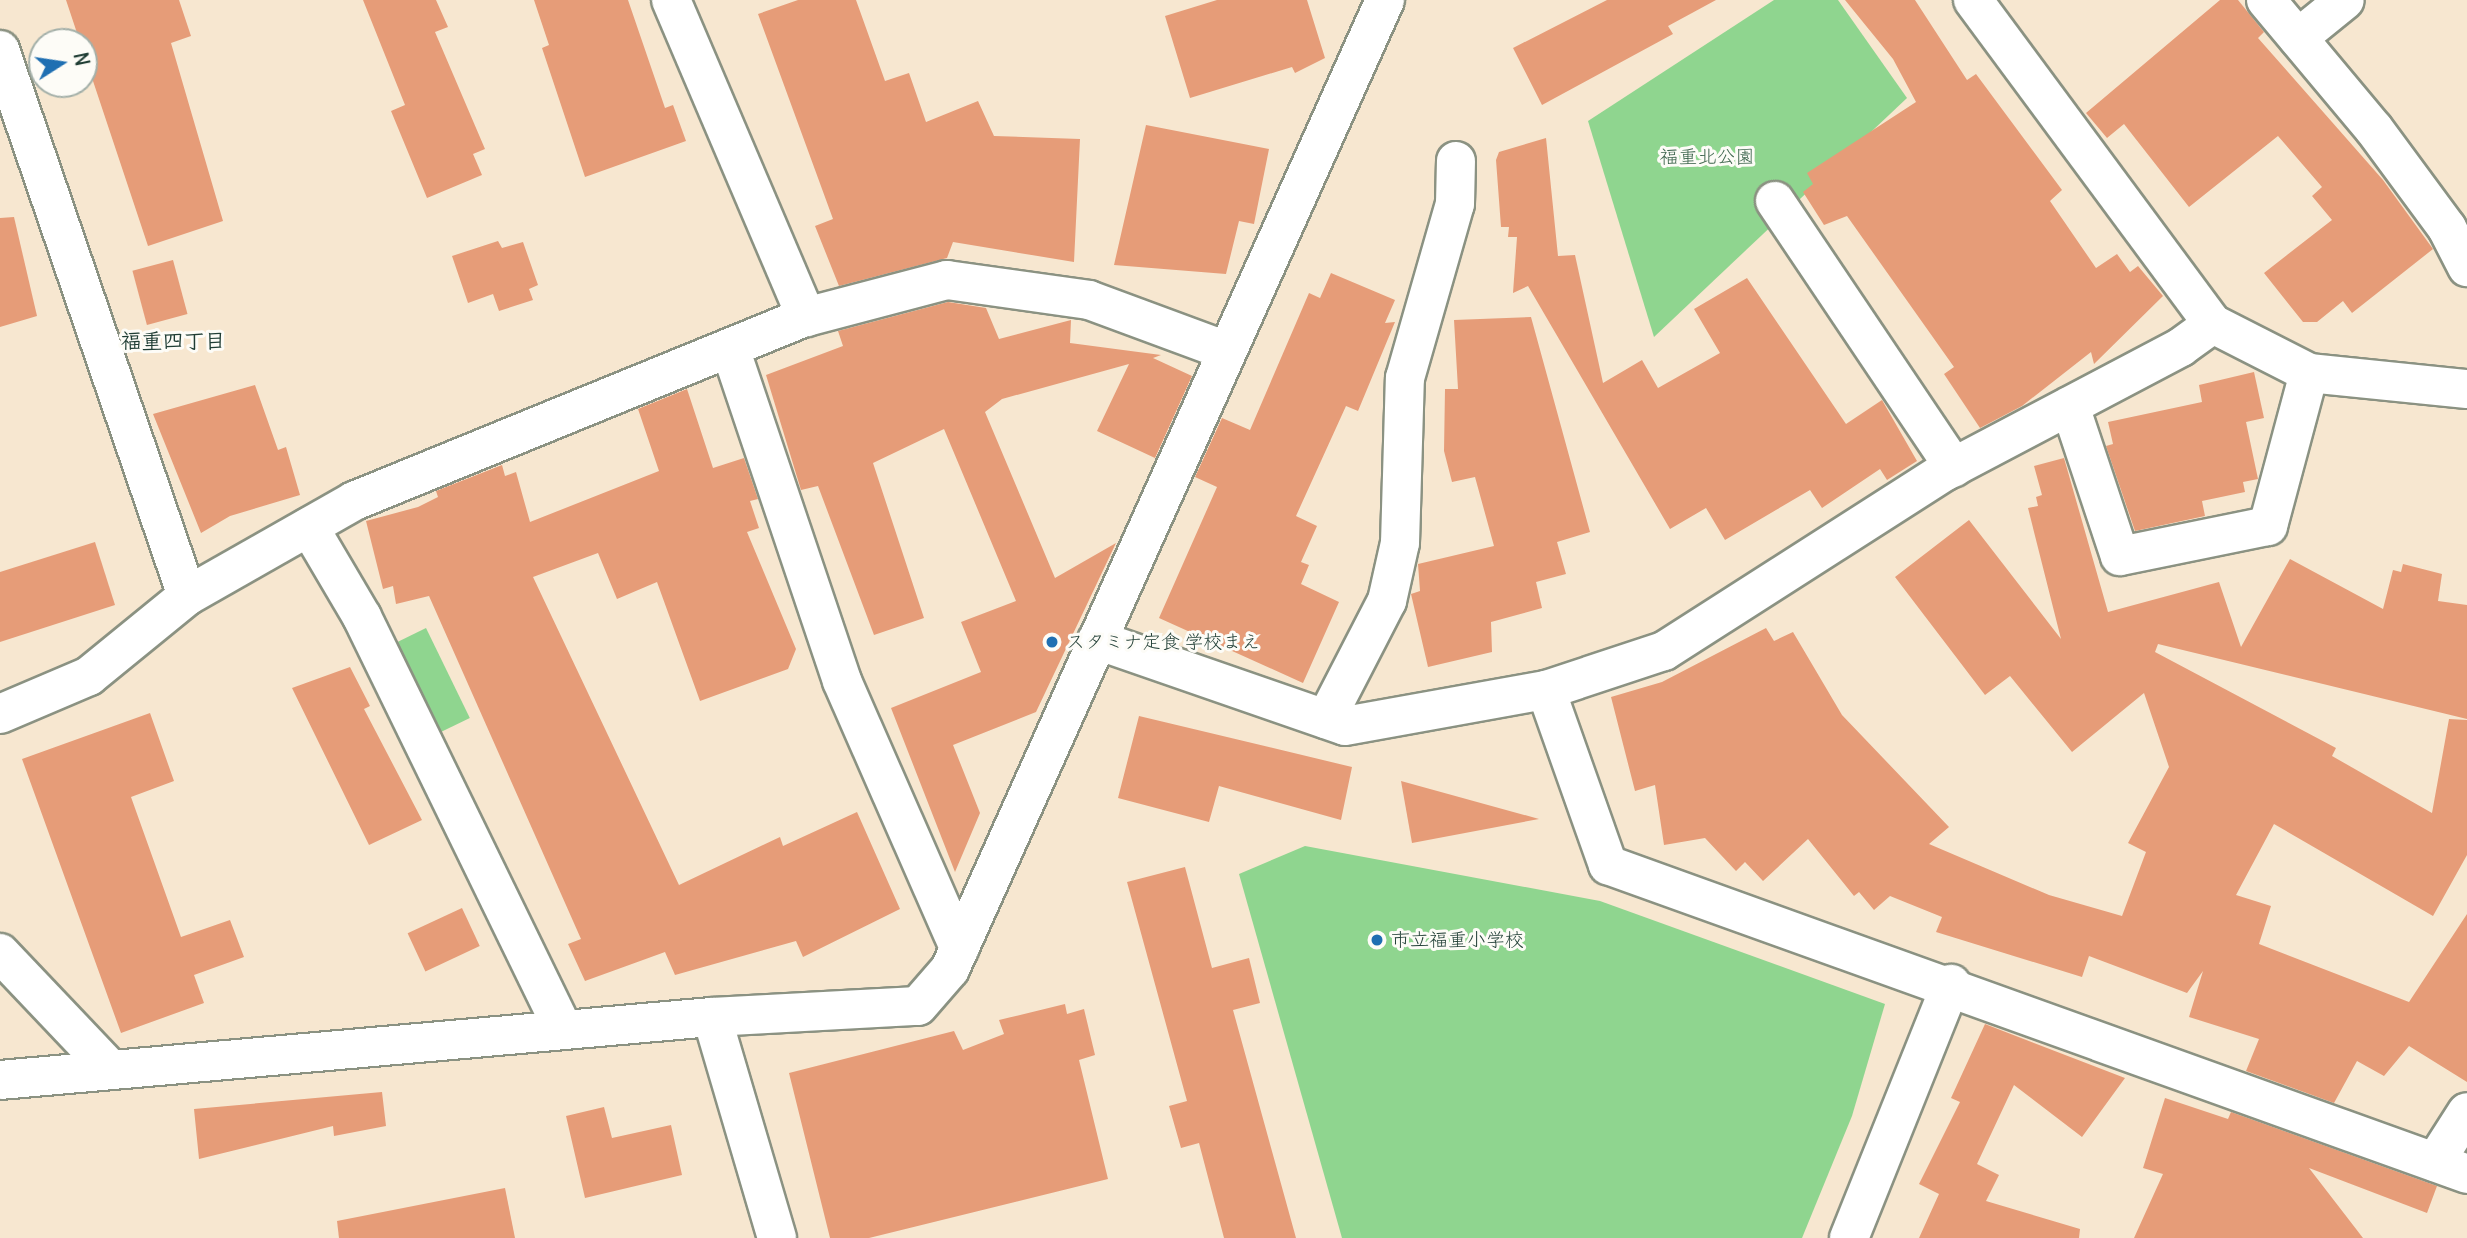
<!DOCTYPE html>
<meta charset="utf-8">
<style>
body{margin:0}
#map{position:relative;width:2467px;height:1238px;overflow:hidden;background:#f7e7d0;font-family:Delius,"Klee One",sans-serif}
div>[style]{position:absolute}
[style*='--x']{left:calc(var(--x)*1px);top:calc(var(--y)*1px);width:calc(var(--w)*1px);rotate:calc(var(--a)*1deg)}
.green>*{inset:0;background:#8fd58f;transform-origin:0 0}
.building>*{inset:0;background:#e69c78;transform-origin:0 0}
.roads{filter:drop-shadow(2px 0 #8b9282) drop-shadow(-2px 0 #8b9282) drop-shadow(0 2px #8b9282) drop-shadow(0 -2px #8b9282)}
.minor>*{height:38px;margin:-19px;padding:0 19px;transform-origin:19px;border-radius:19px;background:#fff}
.dots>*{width:19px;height:19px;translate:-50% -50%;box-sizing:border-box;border:4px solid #fdfcf7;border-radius:50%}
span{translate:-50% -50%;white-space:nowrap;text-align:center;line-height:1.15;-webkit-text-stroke:6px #fdfcf7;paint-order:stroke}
.park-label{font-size:19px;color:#3b634b}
.poi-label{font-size:19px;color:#1f3d34}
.left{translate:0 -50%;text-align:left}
.neighbourhood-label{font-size:21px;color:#1f3d34;font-weight:700}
.north{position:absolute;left:28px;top:28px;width:70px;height:70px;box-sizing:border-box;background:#fdfcf7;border:2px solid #a4b0a9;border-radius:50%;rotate:78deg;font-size:19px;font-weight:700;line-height:28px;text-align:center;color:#1f3d34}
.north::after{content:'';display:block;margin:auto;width:24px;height:32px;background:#1f6fb2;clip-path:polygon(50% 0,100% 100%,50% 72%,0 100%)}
</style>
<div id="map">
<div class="green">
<div style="clip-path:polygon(1774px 0,1838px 0,1907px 98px,1654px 337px,1588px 121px)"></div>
<div style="left:426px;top:628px;width:100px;height:42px;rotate:64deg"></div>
<div style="clip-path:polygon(1305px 846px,1600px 901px,1885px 1004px,1852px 1116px,1802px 1238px,1342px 1238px,1239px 874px)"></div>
</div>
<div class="building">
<div style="clip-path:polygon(66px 0,179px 0,191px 36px,171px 43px,223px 221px,148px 246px)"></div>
<div style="clip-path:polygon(363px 0,436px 0,448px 27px,435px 32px,485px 149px,473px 154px,482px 175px,427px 198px,391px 111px,405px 105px)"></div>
<div style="clip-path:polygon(534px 0,628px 0,665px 108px,673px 105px,686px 141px,585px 177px,542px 48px,549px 45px)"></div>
<div style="clip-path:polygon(798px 0,856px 0,885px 81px,909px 73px,926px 122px,978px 101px,994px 136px,1080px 139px,1074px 262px,953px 242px,947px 258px,839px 286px,815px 226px,833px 219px,758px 14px)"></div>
<div style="clip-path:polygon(1217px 0,1307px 0,1325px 58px,1295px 73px,1292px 67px,1190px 98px,1165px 16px)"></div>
<div style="clip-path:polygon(1607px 0,1716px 0,1668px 26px,1673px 34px,1542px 105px,1513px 48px)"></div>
<div style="clip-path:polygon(1845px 0,1915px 0,1967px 80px,1976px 74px,2062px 190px,2050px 201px,2096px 268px,2117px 254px,2130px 272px,2138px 266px,2163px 296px,2094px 364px,2091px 352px,2022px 406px,1980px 428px,1944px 374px,1954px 367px,1847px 216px,1824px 225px,1803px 192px,1813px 184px,1807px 173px,1916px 102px,1893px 59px)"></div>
<div style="clip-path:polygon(2220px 0,2238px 0,2264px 32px,2258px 38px,2383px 180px,2433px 249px,2352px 313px,2343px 301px,2317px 322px,2303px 322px,2264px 273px,2332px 220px,2312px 196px,2322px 187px,2278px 136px,2189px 207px,2124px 124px,2107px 138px,2086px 113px)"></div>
<div style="clip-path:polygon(1146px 125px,1269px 149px,1254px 224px,1239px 221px,1226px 274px,1114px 265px)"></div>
<div style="clip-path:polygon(1546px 138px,1558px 256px,1575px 255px,1603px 383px,1642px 360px,1658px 388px,1720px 353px,1694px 309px,1747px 278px,1846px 424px,1882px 400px,1917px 461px,1887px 480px,1880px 469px,1822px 508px,1810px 490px,1725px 540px,1706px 508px,1670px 529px,1528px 286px,1513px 293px,1517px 237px,1508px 237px,1509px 227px,1501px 227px,1496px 160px,1499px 152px)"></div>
<div style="clip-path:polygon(14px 217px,37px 316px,0 327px,0 218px)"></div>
<div style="clip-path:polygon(498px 241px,502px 248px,523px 242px,538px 285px,529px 289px,533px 300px,499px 311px,493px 294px,468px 303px,452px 256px)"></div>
<div style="left:173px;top:260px;width:56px;height:42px;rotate:75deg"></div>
<div style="clip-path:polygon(1331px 273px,1395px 300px,1385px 323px,1395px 322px,1358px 411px,1346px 406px,1296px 516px,1317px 526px,1301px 562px,1309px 565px,1301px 584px,1339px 602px,1303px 683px,1159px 618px,1217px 487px,1195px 477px,1222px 418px,1250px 430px,1309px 293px,1320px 298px)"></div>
<div style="clip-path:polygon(948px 302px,986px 308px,999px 339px,1071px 320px,1070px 343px,1161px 355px,1153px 358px,1192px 376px,1155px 458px,1097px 431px,1129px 364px,1002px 399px,985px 412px,1055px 578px,1116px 543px,1036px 712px,953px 745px,980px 813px,955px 872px,891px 708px,981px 672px,961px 622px,1016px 601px,944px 429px,873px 463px,924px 618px,874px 635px,818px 486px,801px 490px,766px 375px,843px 346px,838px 331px)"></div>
<div style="clip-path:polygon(1531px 317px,1590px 532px,1557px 542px,1566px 574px,1536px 582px,1542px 608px,1491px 622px,1492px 652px,1428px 667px,1411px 594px,1420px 591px,1418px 564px,1494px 546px,1475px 477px,1452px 482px,1444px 451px,1445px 389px,1458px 389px,1454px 320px)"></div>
<div style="clip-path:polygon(2254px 372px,2264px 418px,2246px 422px,2258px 479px,2243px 482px,2245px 492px,2202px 501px,2205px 516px,2135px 531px,2106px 446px,2113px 444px,2108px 422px,2202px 402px,2199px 385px)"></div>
<div style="clip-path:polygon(255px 385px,278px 450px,286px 447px,300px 495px,230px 516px,201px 533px,153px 414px)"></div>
<div style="clip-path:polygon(687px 389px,713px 468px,744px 458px,758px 499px,750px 501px,759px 528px,747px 532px,796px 649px,788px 669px,700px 701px,657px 582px,617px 599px,598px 553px,533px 577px,679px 885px,780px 837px,783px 846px,857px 812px,900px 909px,803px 957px,796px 941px,675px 975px,665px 952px,585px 981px,568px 944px,581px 939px,429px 596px,396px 604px,393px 586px,383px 589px,366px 521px,418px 507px,438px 497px,436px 491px,502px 465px,505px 476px,516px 472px,530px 522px,659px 471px,638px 409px)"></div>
<div style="clip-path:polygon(2064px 458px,2108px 612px,2219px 582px,2241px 647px,2290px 559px,2383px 609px,2393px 570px,2401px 572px,2403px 564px,2442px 574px,2438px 601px,2467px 605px,2467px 719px,2158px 644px,2155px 652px,2336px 748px,2332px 756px,2432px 813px,2449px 719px,2467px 720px,2467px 855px,2433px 916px,2274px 824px,2236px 895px,2271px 906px,2259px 944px,2409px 1002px,2467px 914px,2467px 1082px,2409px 1046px,2384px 1076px,2357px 1061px,2334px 1103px,2246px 1071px,2259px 1039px,2189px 1017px,2203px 971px,2187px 993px,2089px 956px,2082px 977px,1936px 932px,1942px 917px,1890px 896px,1874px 910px,1859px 892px,1854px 896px,1808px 839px,1763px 881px,1745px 862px,1736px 871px,1705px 838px,1664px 845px,1655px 785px,1635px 791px,1611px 697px,1662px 682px,1766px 628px,1774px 641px,1793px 632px,1842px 715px,1949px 827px,1929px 844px,2049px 895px,2122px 916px,2146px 852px,2128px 843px,2169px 767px,2144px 693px,2072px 752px,2010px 676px,1985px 695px,1895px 577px,1969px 520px,2061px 639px,2028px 508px,2038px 506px,2036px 497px,2042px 495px,2034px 466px)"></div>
<div style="clip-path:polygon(95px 542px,115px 605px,0 642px,0 572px)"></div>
<div style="clip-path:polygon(350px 667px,370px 706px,364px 709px,422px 820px,369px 845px,292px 688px)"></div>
<div style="clip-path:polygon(150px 713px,174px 781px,131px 797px,181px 937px,230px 920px,244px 957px,194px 975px,204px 1003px,121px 1033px,22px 759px)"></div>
<div style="clip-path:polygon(1139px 716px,1352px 767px,1341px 820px,1219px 786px,1209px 822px,1118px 798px)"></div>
<div style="clip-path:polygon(1401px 781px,1539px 819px,1412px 843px)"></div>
<div style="clip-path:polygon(1185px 867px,1212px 968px,1249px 958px,1260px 1003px,1233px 1010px,1296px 1238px,1224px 1238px,1199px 1143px,1181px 1148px,1169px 1106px,1187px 1101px,1127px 882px)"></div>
<div style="left:462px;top:908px;width:42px;height:60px;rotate:65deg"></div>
<div style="clip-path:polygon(1065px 1004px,1067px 1014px,1084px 1009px,1095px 1055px,1079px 1060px,1108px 1179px,869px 1238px,830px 1238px,789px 1073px,954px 1031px,963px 1050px,1004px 1034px,999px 1020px)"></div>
<div style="clip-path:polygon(1985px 1024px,2125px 1078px,2082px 1137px,2014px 1085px,1977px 1164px,1999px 1175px,1986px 1201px,2080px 1229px,2079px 1238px,1919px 1238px,1939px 1194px,1919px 1184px,1960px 1102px,1951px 1098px)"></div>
<div style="clip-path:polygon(382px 1092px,386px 1126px,334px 1136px,333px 1126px,199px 1159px,194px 1109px)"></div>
<div style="clip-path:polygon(2165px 1098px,2228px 1119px,2231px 1112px,2437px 1186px,2427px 1213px,2309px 1168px,2363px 1238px,2134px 1238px,2163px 1174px,2143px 1168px)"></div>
<div style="clip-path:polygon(604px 1107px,612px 1138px,671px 1125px,682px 1175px,585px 1198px,566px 1116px)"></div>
<div style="clip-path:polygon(505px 1188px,515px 1238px,339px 1238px,337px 1221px)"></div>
</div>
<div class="roads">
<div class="minor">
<div style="--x:671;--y:0;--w:345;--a:66.9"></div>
<div style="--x:806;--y:317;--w:146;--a:-14.7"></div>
<div style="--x:947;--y:280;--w:143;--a:8"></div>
<div style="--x:1089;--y:300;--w:147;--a:20.3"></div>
<div style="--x:1973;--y:0;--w:403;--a:53.5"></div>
<div style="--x:2213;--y:324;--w:108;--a:27"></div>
<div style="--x:2309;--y:373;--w:159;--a:5.8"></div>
<div style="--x:2266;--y:0;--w:168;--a:50.1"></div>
<div style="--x:2374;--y:129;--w:123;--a:53.6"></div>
<div style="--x:2447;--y:228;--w:44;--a:62.9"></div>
<div style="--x:2298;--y:38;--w:60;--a:-39"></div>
<div style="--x:0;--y:50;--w:577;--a:71.09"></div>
<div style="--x:1775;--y:201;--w:321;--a:56.1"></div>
<div style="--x:730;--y:348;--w:351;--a:71.4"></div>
<div style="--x:842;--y:681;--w:292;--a:66.3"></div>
<div style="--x:2070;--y:406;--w:158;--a:71.6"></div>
<div style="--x:2120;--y:556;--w:151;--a:-11.5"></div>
<div style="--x:2268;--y:526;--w:158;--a:-75"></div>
<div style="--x:309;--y:527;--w:104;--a:59.5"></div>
<div style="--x:362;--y:617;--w:459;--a:64"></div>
<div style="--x:1097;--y:640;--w:262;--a:19.1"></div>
<div style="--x:1345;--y:726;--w:204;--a:-10.2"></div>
<div style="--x:1546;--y:690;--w:124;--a:-18.3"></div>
<div style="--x:1664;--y:651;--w:335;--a:-32.6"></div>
<div style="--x:1946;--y:471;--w:266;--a:-27.8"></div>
<div style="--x:2181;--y:347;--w:39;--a:-36"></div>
<div style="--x:1546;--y:690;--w:186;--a:70.5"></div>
<div style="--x:1608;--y:865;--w:913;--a:19.78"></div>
<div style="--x:0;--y:714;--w:97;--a:-23.1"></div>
<div style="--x:89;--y:676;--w:127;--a:-39.2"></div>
<div style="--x:187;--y:596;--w:192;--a:-29.6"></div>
<div style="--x:354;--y:501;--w:488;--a:-22.2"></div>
<div style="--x:1326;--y:719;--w:133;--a:-62.7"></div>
<div style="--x:1387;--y:601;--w:59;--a:-77.4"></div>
<div style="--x:1400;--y:543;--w:165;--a:-88.3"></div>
<div style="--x:1405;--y:378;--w:181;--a:-74"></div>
<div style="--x:1455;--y:204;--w:43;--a:-88.7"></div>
<div style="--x:0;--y:953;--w:158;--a:46.5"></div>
<div style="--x:712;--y:1017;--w:230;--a:73.6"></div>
<div style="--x:0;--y:1080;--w:715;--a:-5.06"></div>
<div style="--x:712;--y:1017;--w:206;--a:-3.1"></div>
<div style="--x:918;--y:1006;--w:49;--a:-49.1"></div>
<div style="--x:950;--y:969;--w:1062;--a:-65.82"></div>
<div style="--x:2435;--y:1162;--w:59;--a:-57.4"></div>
<div style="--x:1849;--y:1238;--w:274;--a:-68.1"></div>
</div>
</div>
<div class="dots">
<div style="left:1052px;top:642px;background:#1f6fb2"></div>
<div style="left:1377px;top:940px;background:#1f6fb2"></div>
</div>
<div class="park-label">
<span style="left:1707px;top:157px">福重北公園</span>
</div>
<div class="poi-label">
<span class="left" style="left:1066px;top:642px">スタミナ定食 学校まえ</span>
<span class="left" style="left:1391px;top:940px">市立福重小学校</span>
</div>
<div class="neighbourhood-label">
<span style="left:173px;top:341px">福重四丁目</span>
</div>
<div class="north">N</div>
</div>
